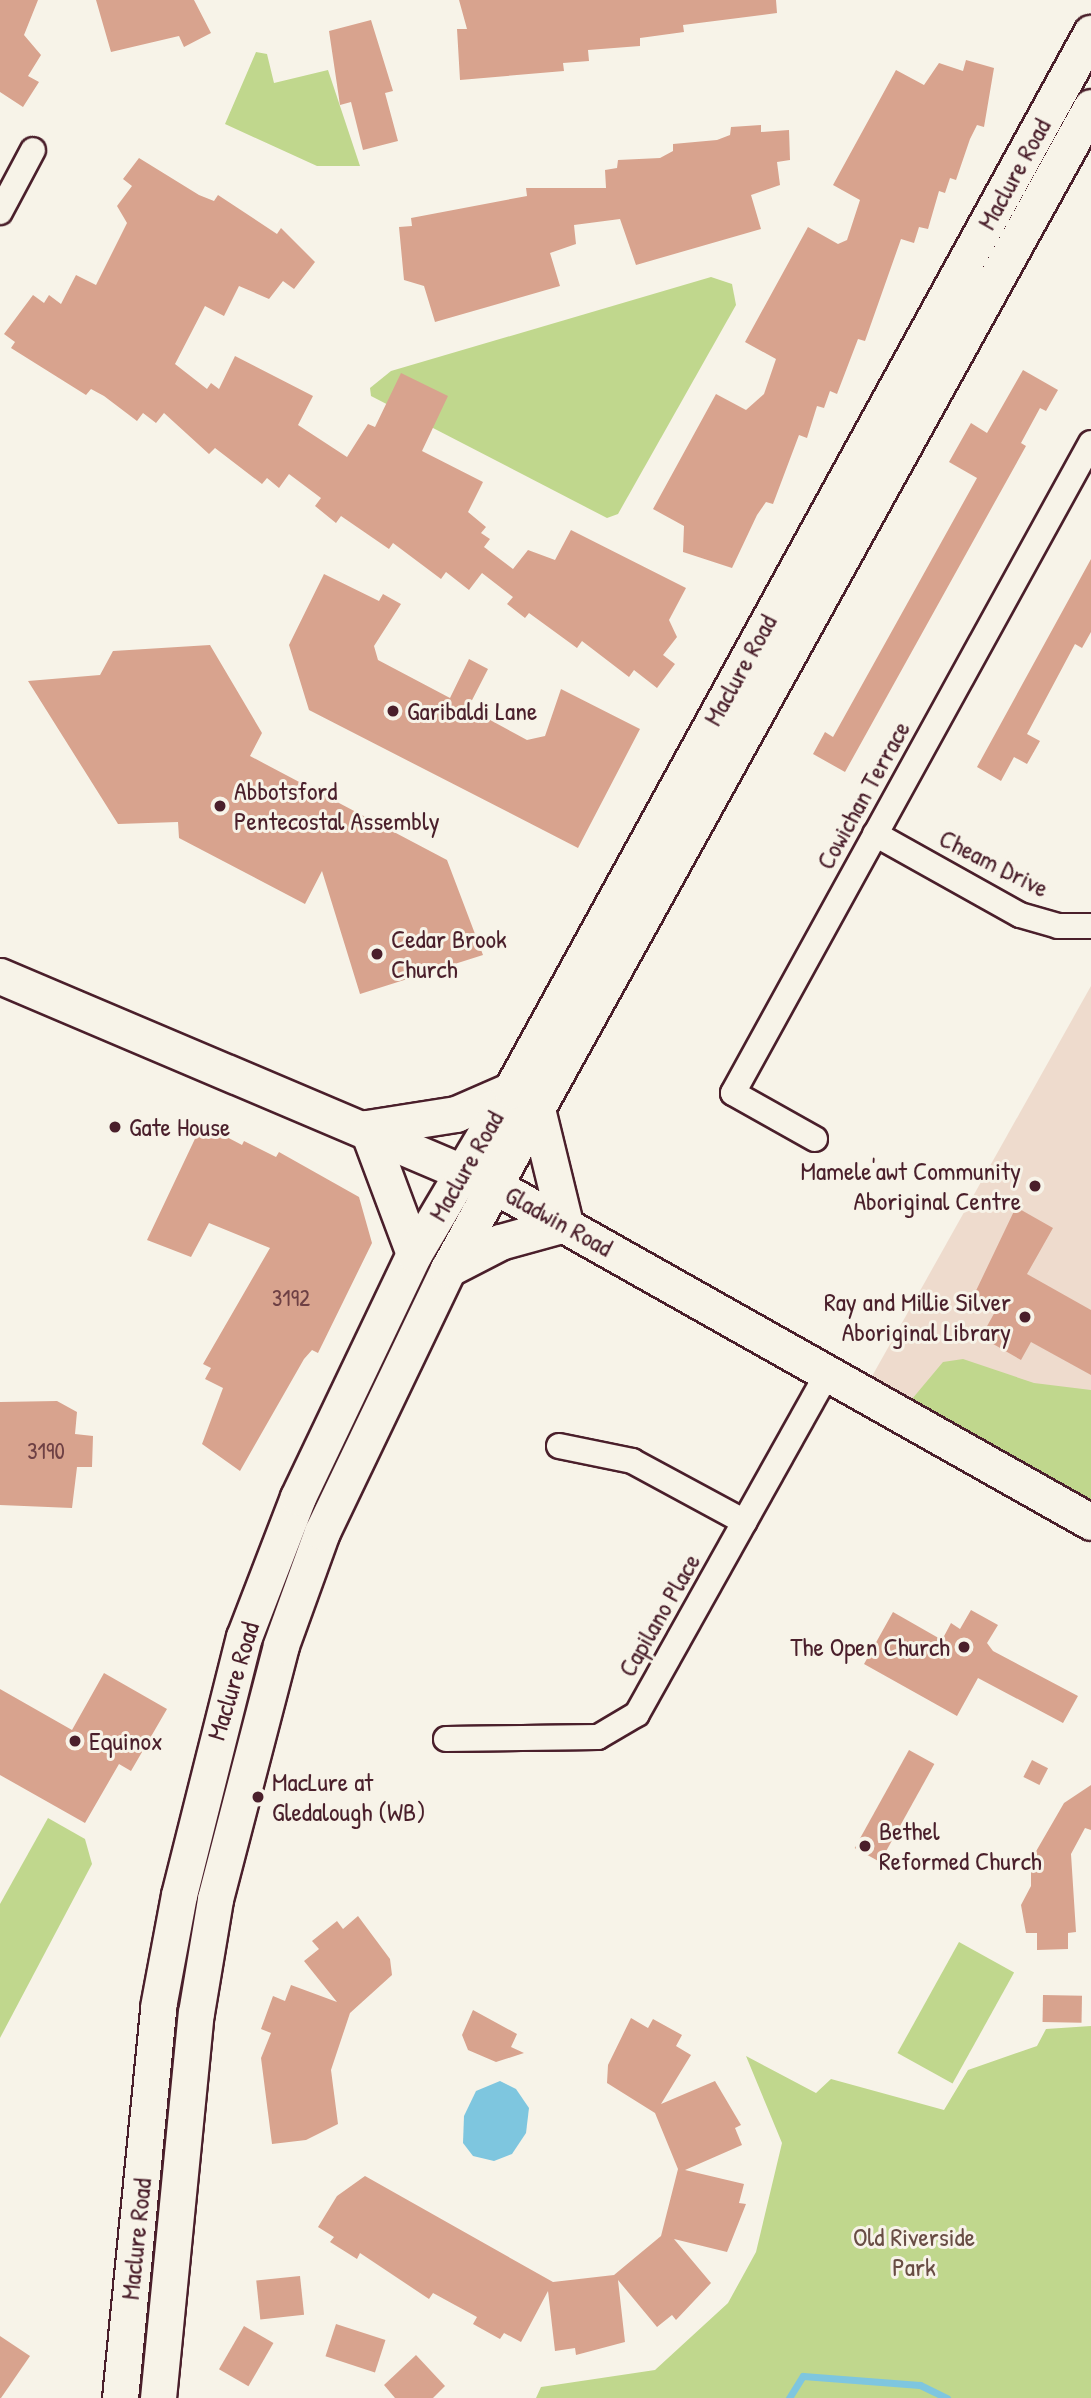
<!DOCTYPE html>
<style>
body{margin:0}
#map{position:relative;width:1091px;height:2398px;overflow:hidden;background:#f7f3e8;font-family:"Patrick Hand",sans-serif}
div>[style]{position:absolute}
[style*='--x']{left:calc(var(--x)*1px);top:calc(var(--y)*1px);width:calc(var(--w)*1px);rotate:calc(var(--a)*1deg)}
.built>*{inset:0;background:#eedbcd}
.green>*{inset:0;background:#c0d78d;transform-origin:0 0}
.water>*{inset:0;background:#7ec6df}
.stream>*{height:7px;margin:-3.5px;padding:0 3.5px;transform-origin:3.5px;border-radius:3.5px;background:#7ec6df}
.building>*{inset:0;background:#d8a38e;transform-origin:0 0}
.roads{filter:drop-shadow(2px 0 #4a1f2b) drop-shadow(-2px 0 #4a1f2b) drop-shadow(0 2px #4a1f2b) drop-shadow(0 -2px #4a1f2b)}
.minor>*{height:24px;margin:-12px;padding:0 12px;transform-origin:12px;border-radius:12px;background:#f7f3e8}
.secondary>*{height:35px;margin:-17.5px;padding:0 17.5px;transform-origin:17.5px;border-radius:17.5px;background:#f7f3e8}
.dots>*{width:19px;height:19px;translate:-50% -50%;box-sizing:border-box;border:4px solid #f7f3e8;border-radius:50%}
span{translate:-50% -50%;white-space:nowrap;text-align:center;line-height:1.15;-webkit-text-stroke:6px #f7f3e8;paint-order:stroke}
.number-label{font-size:23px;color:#6e4044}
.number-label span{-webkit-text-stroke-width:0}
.street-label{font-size:26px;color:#4a1f2b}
.poi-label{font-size:26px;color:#4a1f2b}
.left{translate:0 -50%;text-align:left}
.right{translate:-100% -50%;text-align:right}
.park-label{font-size:26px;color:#684d44}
</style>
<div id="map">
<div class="built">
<div style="clip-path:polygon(1091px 986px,1091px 1512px,866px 1387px)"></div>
</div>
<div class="green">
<div style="clip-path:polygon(256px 52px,267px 54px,274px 83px,328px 70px,360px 166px,317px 166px,225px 124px)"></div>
<div style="clip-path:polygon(711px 277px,732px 284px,736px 305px,618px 514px,607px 518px,371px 396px,370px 388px,391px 371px)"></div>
<div style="clip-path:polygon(963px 1359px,1034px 1383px,1091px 1390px,1091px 1512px,907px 1405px,943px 1362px)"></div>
<div style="clip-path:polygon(48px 1818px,85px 1839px,92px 1864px,0 2038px,0 1904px)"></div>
<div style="left:959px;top:1942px;width:63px;height:127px;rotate:29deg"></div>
<div style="clip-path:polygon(1091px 2026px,1091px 2398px,536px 2398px,541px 2387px,655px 2370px,728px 2303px,756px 2252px,782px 2143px,746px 2056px,816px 2093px,831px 2079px,944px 2110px,968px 2070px,1037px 2046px,1046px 2029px)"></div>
</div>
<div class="water">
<div style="clip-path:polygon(500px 2081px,516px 2089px,529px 2108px,526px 2133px,512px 2154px,494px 2161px,473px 2156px,463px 2143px,464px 2116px,476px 2091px)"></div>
</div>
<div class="stream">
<div style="--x:789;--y:2398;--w:26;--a:-58"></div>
<div style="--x:803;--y:2376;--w:117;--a:4.4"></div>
<div style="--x:920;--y:2385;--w:30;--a:26"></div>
</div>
<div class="building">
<div style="clip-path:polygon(0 0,38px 0,24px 35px,41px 55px,28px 76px,39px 82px,23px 107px,0 92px)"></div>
<div style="clip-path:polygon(96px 0,194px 0,211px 33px,184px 47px,179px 36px,111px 52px)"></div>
<div style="clip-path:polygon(459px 0,776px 0,777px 13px,683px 25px,684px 32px,640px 38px,640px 46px,588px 50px,589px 61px,563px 63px,564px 71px,460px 80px,457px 29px,467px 29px)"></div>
<div style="clip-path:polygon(371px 20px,393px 91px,385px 93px,398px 141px,363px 150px,351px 102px,340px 105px,329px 31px)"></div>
<div style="clip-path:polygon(966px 60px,994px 68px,984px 127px,977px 125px,970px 139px,956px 180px,950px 178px,945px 193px,939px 191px,928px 229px,919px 227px,914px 243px,901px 239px,865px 341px,858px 339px,837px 394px,830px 391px,824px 408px,817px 406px,807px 438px,799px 435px,773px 504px,766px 502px,757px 515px,732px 568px,683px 552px,684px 526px,653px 509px,716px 394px,746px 410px,764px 394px,776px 359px,745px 342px,808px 227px,838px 244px,847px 240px,860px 200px,833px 185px,896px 70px,924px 85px,939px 63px,963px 71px)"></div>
<div style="clip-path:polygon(761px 125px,761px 132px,789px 130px,790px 160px,777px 162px,780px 185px,751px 195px,761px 229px,636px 265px,620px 219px,574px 225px,576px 244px,550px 253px,560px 286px,435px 322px,424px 286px,404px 280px,399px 227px,412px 226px,411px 218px,527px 196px,526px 188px,606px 188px,605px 170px,617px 168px,618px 160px,660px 158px,673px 151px,673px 144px,717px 140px,730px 135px,731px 127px)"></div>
<div style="clip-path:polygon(139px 158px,199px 195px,214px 201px,218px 195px,277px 234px,281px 228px,315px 262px,294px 289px,283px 281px,269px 299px,239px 286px,224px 316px,205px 306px,175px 364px,207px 389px,211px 383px,219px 389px,235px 356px,313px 396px,298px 425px,347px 457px,368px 424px,375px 427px,401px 373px,448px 396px,422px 451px,483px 482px,468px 512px,486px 527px,481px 533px,490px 539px,484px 547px,513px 569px,528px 550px,555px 560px,571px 530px,686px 588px,669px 620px,677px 637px,663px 655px,675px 664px,657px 688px,634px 670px,629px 677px,582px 641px,577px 648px,529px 613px,525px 618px,507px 604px,513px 597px,482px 573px,469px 590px,446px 572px,441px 579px,393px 543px,389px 549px,341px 516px,336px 523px,315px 506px,321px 498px,289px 474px,279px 488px,267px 478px,262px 484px,215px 448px,209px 454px,164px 413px,156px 423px,143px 413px,137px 421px,104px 396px,91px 389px,86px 395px,11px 348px,15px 342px,4px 334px,33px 295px,44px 303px,49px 295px,61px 304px,76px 275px,96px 285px,127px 223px,117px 206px,132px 186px,123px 179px)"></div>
<div style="clip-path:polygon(1023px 370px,1058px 390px,1046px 411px,1040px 408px,1021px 443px,1026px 446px,845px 772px,813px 754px,825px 732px,833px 737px,977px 478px,949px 462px,971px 423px,987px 433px)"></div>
<div style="clip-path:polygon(1091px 559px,1091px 632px,1082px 648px,1075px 644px,1027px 734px,1040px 741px,1027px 764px,1014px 757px,1001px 781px,977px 767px)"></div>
<div style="clip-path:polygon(324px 574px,379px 601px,383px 594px,401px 604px,374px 646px,378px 660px,450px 698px,469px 659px,488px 669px,468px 708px,527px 740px,545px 736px,561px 689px,640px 729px,578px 848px,309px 710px,289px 645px)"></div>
<div style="clip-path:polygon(210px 645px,262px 733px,250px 756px,447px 860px,483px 955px,360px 994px,322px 871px,305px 904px,179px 838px,178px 822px,118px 824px,28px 681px,100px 675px,113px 651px)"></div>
<div style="clip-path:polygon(202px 1124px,242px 1145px,244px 1141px,276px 1157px,279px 1152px,359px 1197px,372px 1243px,318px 1353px,312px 1350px,304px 1359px,240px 1471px,202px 1444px,223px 1388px,205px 1379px,211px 1368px,203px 1364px,270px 1248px,209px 1223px,191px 1257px,147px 1240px)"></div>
<div style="clip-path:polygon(1016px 1207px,1053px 1228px,1027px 1274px,1091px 1310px,1091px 1375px,1031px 1342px,1021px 1360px,981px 1337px,996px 1310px,973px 1297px)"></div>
<div style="clip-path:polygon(57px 1401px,77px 1412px,75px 1434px,93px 1436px,92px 1467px,77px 1467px,72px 1508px,0 1505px,0 1402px)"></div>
<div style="clip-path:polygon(971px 1610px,998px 1625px,987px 1643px,993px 1651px,1078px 1696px,1063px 1723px,978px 1678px,957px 1716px,864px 1664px,893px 1612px,942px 1640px,951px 1623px,960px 1629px)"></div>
<div style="clip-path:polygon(104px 1673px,167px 1709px,131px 1771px,119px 1764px,85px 1823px,0 1775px,0 1689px,72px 1730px)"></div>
<div style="left:909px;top:1750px;width:29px;height:112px;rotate:29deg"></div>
<div style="left:1032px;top:1760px;width:18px;height:19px;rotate:27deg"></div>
<div style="clip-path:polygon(1091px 1785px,1091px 1830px,1085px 1828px,1071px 1854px,1076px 1932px,1068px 1933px,1068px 1949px,1037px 1950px,1037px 1933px,1026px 1933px,1021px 1905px,1031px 1886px,1031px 1860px,1064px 1803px)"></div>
<div style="clip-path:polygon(358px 1916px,390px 1959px,392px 1975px,350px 2013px,331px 2070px,338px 2124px,306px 2140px,272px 2144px,261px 2058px,271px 2033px,261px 2029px,273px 1996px,285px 2001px,291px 1985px,337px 2002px,304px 1961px,319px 1949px,312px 1941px,337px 1921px,343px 1929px)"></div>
<div style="left:1043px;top:1995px;width:39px;height:27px;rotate:1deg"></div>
<div style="clip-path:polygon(473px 2010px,517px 2034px,511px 2047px,524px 2053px,496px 2062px,468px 2050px,462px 2035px)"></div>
<div style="clip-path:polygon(631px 2018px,648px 2028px,653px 2019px,682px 2035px,676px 2046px,691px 2055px,661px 2104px,715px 2081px,741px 2125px,735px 2128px,742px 2145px,685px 2170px,744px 2184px,739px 2203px,746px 2204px,727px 2252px,674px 2239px,711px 2283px,676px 2320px,672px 2315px,657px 2327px,618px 2280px,625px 2342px,576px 2355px,575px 2348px,555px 2351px,548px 2291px,521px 2342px,504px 2333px,500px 2339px,473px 2324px,477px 2317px,433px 2293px,429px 2299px,360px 2253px,357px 2259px,330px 2242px,334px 2237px,318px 2227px,337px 2196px,365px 2176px,553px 2282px,614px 2275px,661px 2236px,678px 2169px,655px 2113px,607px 2083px,608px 2065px)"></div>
<div style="left:300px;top:2276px;width:39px;height:44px;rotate:84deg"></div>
<div style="left:336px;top:2324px;width:52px;height:34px;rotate:18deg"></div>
<div style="left:244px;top:2326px;width:34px;height:50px;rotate:30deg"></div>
<div style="clip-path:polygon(0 2336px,30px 2356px,1px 2398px,0 2398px)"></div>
<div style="clip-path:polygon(416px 2355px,445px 2386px,433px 2398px,395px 2398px,384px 2385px)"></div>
</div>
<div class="roads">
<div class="minor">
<div style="--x:0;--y:212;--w:70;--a:-62"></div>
<div style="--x:875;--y:834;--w:166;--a:29.2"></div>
<div style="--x:1020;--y:915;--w:40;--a:16"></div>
<div style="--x:1058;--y:926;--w:33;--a:0"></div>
<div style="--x:815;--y:1139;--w:94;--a:-150.7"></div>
<div style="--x:733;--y:1093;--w:742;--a:-61.16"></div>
<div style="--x:559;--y:1446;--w:75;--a:11.6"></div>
<div style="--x:632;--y:1461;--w:128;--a:28.4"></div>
<div style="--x:446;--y:1739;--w:152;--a:-0.8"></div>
<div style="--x:598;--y:1737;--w:45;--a:-30.5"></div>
<div style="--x:637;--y:1714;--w:392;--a:-60.8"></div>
</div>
<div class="secondary">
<div style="--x:0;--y:976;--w:538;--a:22.99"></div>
<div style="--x:495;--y:1186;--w:684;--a:29.41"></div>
<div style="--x:538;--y:1113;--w:114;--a:76.3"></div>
<div style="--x:367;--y:1128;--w:90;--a:-8.9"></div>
<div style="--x:456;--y:1114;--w:60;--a:-23.6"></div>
<div style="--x:367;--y:1128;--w:134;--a:69.5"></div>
<div style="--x:448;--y:1269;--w:59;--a:-27.4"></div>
<div style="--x:500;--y:1242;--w:67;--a:-15.5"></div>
<div style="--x:120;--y:2398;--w:393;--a:-84.4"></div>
<div style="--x:158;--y:2007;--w:114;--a:-79.4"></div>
<div style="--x:179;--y:1895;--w:266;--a:-75.9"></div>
<div style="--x:244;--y:1637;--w:150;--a:-68.9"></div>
<div style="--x:298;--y:1497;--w:269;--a:-64.5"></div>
<div style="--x:414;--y:1254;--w:191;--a:-59.4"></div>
<div style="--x:511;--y:1090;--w:1206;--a:-61.25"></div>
<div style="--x:158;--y:2398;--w:387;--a:-84.4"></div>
<div style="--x:196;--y:2013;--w:116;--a:-80.5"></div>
<div style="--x:215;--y:1899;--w:262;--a:-75.4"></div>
<div style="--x:281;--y:1645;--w:120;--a:-70.1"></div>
<div style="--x:322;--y:1532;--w:292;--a:-64.4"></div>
<div style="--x:448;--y:1269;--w:1328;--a:-61.04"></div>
</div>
</div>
<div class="dots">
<div style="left:393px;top:711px;background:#4a1f2b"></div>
<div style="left:220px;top:806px;background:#4a1f2b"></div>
<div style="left:377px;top:954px;background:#4a1f2b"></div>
<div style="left:115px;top:1127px;background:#4a1f2b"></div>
<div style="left:1035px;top:1186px;background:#4a1f2b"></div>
<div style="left:1025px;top:1317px;background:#4a1f2b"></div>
<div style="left:964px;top:1647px;background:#4a1f2b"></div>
<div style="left:75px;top:1741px;background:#4a1f2b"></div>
<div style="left:258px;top:1797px;background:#4a1f2b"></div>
<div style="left:865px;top:1846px;background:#4a1f2b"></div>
</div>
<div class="number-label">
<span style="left:291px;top:1298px">3192</span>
<span style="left:46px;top:1451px">3190</span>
</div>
<div class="street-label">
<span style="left:1014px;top:174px;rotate:-61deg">Maclure Road</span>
<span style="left:740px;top:670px;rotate:-61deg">Maclure Road</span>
<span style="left:863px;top:795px;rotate:-61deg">Cowichan Terrace</span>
<span style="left:994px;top:863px;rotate:27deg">Cheam Drive</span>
<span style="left:466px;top:1166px;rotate:-60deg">Maclure Road</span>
<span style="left:559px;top:1221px;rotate:29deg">Gladwin Road</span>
<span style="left:659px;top:1615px;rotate:-60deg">Capilano Place</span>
<span style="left:233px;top:1681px;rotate:-73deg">Maclure Road</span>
<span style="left:136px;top:2239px;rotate:-84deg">Maclure Road</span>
</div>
<div class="poi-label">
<span class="left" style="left:407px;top:711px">Garibaldi Lane</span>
<span class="left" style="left:234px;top:806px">Abbotsford<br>Pentecostal Assembly</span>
<span class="left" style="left:391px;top:954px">Cedar Brook<br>Church</span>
<span class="left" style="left:129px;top:1127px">Gate House</span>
<span class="right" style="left:1021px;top:1186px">Mamele'awt Community<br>Aboriginal Centre</span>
<span class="right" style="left:1011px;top:1317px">Ray and Millie Silver<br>Aboriginal Library</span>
<span class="right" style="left:950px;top:1647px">The Open Church</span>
<span class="left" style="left:89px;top:1741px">Equinox</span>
<span class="left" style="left:272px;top:1797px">MacLure at<br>Gledalough (WB)</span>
<span class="left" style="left:879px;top:1846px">Bethel<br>Reformed Church</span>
</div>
<div class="park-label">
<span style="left:914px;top:2252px">Old Riverside<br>Park</span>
</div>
</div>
